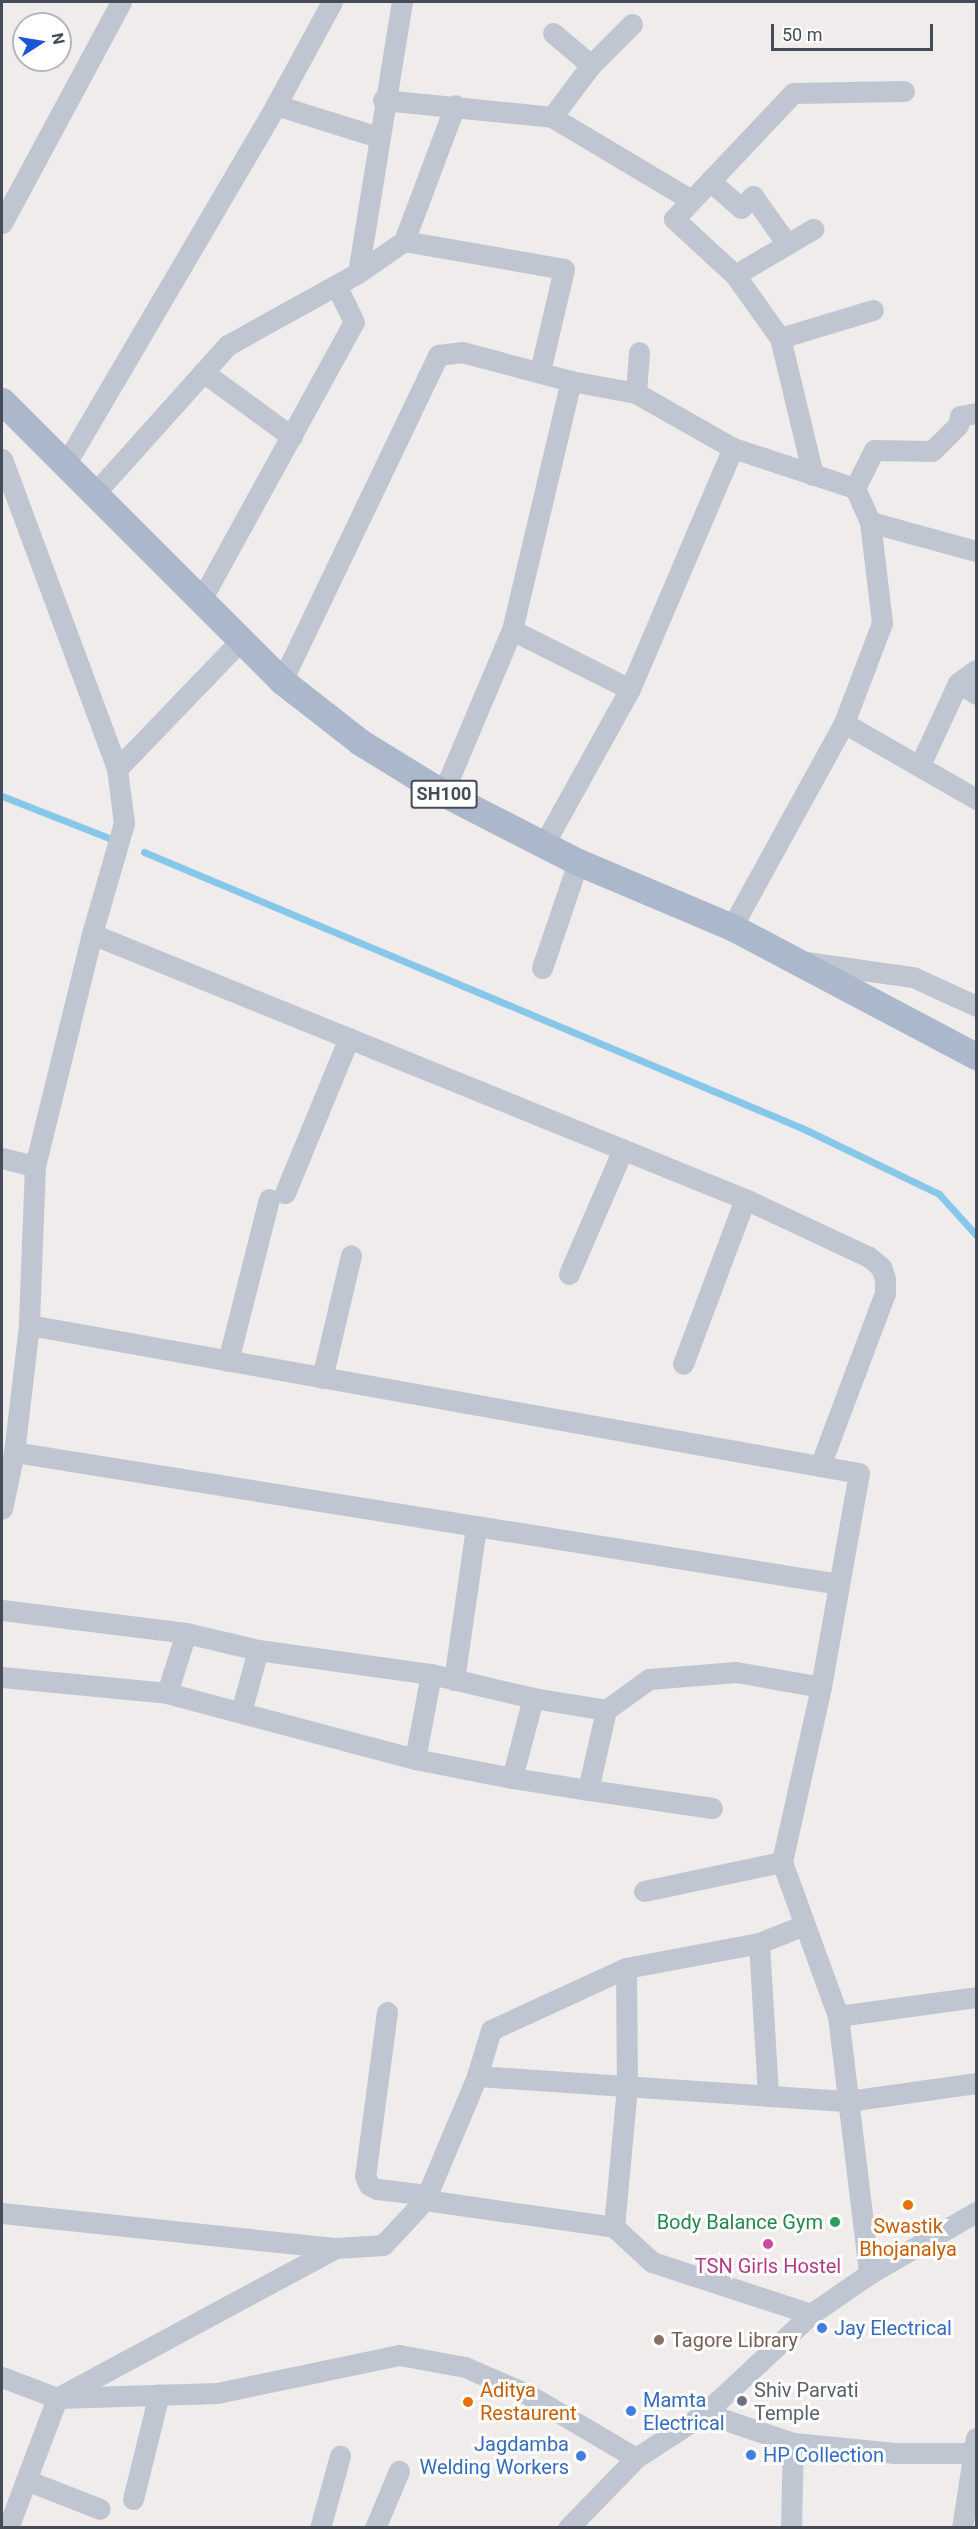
<!DOCTYPE html>
<style>
body{margin:0}
#map{position:relative;width:978px;height:2529px;overflow:hidden;background:#efeceb;font-family:Roboto,sans-serif}
div>[style]{position:absolute}
[style*='--x']{left:calc(var(--x)*1px);top:calc(var(--y)*1px);width:calc(var(--w)*1px);rotate:calc(var(--a)*1deg)}
.stream>*{height:7px;margin:-3.5px;padding:0 3.5px;transform-origin:3.5px;border-radius:3.5px;background:#87c7e9}
.minor>*{height:21px;margin:-10.5px;padding:0 10.5px;transform-origin:10.5px;border-radius:10.5px;background:#bfc6d1}
.major>*{height:27px;margin:-13.5px;padding:0 13.5px;transform-origin:13.5px;border-radius:13.5px;background:#abb7cb}
.dots>*{width:16px;height:16px;translate:-50% -50%;box-sizing:border-box;border:3px solid #fff;border-radius:50%}
span{translate:-50% -50%;white-space:nowrap;text-align:center;line-height:1.15;-webkit-text-stroke:6px #fff;paint-order:stroke}
.shield-label span{padding:2px 4px;background:#fff;border:2px solid;border-radius:4px;-webkit-text-stroke-width:0}
.shield-label{font-size:18px;color:#454c58;font-weight:700}
.leisure-label{font-size:20px;color:#27864d}
.right{translate:-100% -50%;text-align:right}
.food-label{font-size:20px;color:#c56008}
.left{translate:0 -50%;text-align:left}
.hotel-label{font-size:20px;color:#b23c85}
.shop-label{font-size:20px;color:#366cbe}
.education-label{font-size:20px;color:#785e54}
.worship-label{font-size:20px;color:#5b616d}
.frame{position:absolute;inset:0;border:3px solid #454c58;pointer-events:none}
.north{position:absolute;left:12px;top:12px;width:60px;height:60px;box-sizing:border-box;background:#fff;border:2px solid #b5b7bc;border-radius:50%;rotate:78deg;font-size:16px;font-weight:700;line-height:24px;text-align:center;color:#454c58}
.north::after{content:'';display:block;margin:auto;width:21px;height:27px;background:#1c54d8;clip-path:polygon(50% 0,100% 100%,50% 72%,0 100%)}
.scale{position:absolute;left:771px;top:24px;width:162px;height:27px;box-sizing:border-box;border:3px solid #454c58;border-top:0;padding-left:8px;font-size:18px;line-height:21px;white-space:nowrap;color:#454c58;-webkit-text-stroke:4px #fff;paint-order:stroke}
</style>
<div id="map">
<div class="stream">
<div style="--x:2;--y:796;--w:115;--a:21.4"></div>
<div style="--x:144;--y:852;--w:714;--a:22.76"></div>
<div style="--x:802;--y:1128;--w:152;--a:25.7"></div>
<div style="--x:939;--y:1194;--w:55;--a:47.9"></div>
</div>
<div class="minor">
<div style="--x:632;--y:24;--w:58;--a:135"></div>
<div style="--x:591;--y:65;--w:65;--a:126.9"></div>
<div style="--x:552;--y:117;--w:162;--a:30.8"></div>
<div style="--x:553;--y:33;--w:50;--a:40.1"></div>
<div style="--x:383;--y:100;--w:170;--a:5.7"></div>
<div style="--x:276;--y:105;--w:107;--a:17.4"></div>
<div style="--x:710;--y:181;--w:41;--a:41.1"></div>
<div style="--x:741;--y:208;--w:17;--a:-45"></div>
<div style="--x:753;--y:196;--w:59;--a:54.7"></div>
<div style="--x:2;--y:223;--w:251;--a:-61.7"></div>
<div style="--x:404;--y:241;--w:145;--a:-69.4"></div>
<div style="--x:358;--y:273;--w:275;--a:-80.8"></div>
<div style="--x:735;--y:275;--w:91;--a:-30.5"></div>
<div style="--x:780;--y:338;--w:97;--a:-16.8"></div>
<div style="--x:203;--y:372;--w:110;--a:36.1"></div>
<div style="--x:636;--y:393;--w:41;--a:-85.8"></div>
<div style="--x:2;--y:459;--w:331;--a:69.6"></div>
<div style="--x:117;--y:769;--w:54;--a:82.6"></div>
<div style="--x:124;--y:823;--w:116;--a:106.1"></div>
<div style="--x:92;--y:934;--w:239;--a:103.8"></div>
<div style="--x:35;--y:1166;--w:159;--a:92.2"></div>
<div style="--x:29;--y:1325;--w:128;--a:96.7"></div>
<div style="--x:14;--y:1452;--w:58;--a:101.9"></div>
<div style="--x:65;--y:465;--w:417;--a:-59.6"></div>
<div style="--x:276;--y:105;--w:117;--a:-61.5"></div>
<div style="--x:813;--y:475;--w:141;--a:-103.5"></div>
<div style="--x:780;--y:338;--w:77;--a:-125.5"></div>
<div style="--x:735;--y:275;--w:83;--a:-137.4"></div>
<div style="--x:674;--y:219;--w:173;--a:-46.6"></div>
<div style="--x:793;--y:93;--w:111;--a:-1"></div>
<div style="--x:855;--y:488;--w:42;--a:-63.4"></div>
<div style="--x:874;--y:450;--w:58;--a:1"></div>
<div style="--x:932;--y:451;--w:37;--a:-45"></div>
<div style="--x:958;--y:425;--w:9;--a:-77"></div>
<div style="--x:960;--y:416;--w:16;--a:-11"></div>
<div style="--x:95;--y:493;--w:199;--a:-48.1"></div>
<div style="--x:228;--y:345;--w:149;--a:-29"></div>
<div style="--x:358;--y:273;--w:56;--a:-34.8"></div>
<div style="--x:404;--y:241;--w:162;--a:9.9"></div>
<div style="--x:564;--y:269;--w:105;--a:103.2"></div>
<div style="--x:870;--y:522;--w:110;--a:15.3"></div>
<div style="--x:201;--y:600;--w:317;--a:-61.2"></div>
<div style="--x:354;--y:322;--w:41;--a:-115.9"></div>
<div style="--x:512;--y:630;--w:132;--a:26.6"></div>
<div style="--x:282;--y:681;--w:361;--a:-64.4"></div>
<div style="--x:438;--y:355;--w:24;--a:-7"></div>
<div style="--x:462;--y:352;--w:113;--a:14.9"></div>
<div style="--x:571;--y:381;--w:66;--a:10.5"></div>
<div style="--x:636;--y:393;--w:112;--a:29.6"></div>
<div style="--x:733;--y:448;--w:128;--a:18.2"></div>
<div style="--x:855;--y:488;--w:37;--a:66"></div>
<div style="--x:870;--y:522;--w:102;--a:83.2"></div>
<div style="--x:882;--y:623;--w:107;--a:110.8"></div>
<div style="--x:844;--y:723;--w:233;--a:118.8"></div>
<div style="--x:958;--y:683;--w:21;--a:31"></div>
<div style="--x:844;--y:723;--w:152;--a:29.9"></div>
<div style="--x:920;--y:765;--w:90;--a:-65.1"></div>
<div style="--x:958;--y:683;--w:22;--a:-36"></div>
<div style="--x:117;--y:769;--w:179;--a:-46.1"></div>
<div style="--x:443;--y:793;--w:177;--a:-67.1"></div>
<div style="--x:512;--y:630;--w:256;--a:-76.7"></div>
<div style="--x:544;--y:844;--w:177;--a:-61"></div>
<div style="--x:630;--y:689;--w:262;--a:-66.9"></div>
<div style="--x:92;--y:934;--w:705;--a:22.09"></div>
<div style="--x:745;--y:1199;--w:176;--a:110.6"></div>
<div style="--x:806;--y:962;--w:108;--a:8"></div>
<div style="--x:913;--y:977;--w:69;--a:24.7"></div>
<div style="--x:542;--y:968;--w:112;--a:-71.2"></div>
<div style="--x:2;--y:1158;--w:34;--a:14"></div>
<div style="--x:285;--y:1193;--w:168;--a:-67.6"></div>
<div style="--x:745;--y:1199;--w:137;--a:25.1"></div>
<div style="--x:869;--y:1257;--w:16;--a:40"></div>
<div style="--x:881;--y:1267;--w:13;--a:72"></div>
<div style="--x:885;--y:1279;--w:14;--a:90"></div>
<div style="--x:885;--y:1293;--w:185;--a:110.6"></div>
<div style="--x:569;--y:1274;--w:136;--a:-66.6"></div>
<div style="--x:29;--y:1325;--w:843;--a:10.11"></div>
<div style="--x:859;--y:1473;--w:217;--a:100.1"></div>
<div style="--x:821;--y:1687;--w:179;--a:102.6"></div>
<div style="--x:782;--y:1862;--w:164;--a:70"></div>
<div style="--x:838;--y:2016;--w:260;--a:83.1"></div>
<div style="--x:228;--y:1361;--w:167;--a:-75.8"></div>
<div style="--x:322;--y:1378;--w:126;--a:-76.7"></div>
<div style="--x:14;--y:1452;--w:835;--a:9.09"></div>
<div style="--x:2;--y:1610;--w:185;--a:7.1"></div>
<div style="--x:258;--y:1650;--w:74;--a:-166.7"></div>
<div style="--x:186;--y:1633;--w:63;--a:107.6"></div>
<div style="--x:167;--y:1693;--w:257;--a:14.9"></div>
<div style="--x:2;--y:1677;--w:166;--a:5.5"></div>
<div style="--x:454;--y:1680;--w:155;--a:-81.8"></div>
<div style="--x:241;--y:1712;--w:64;--a:-74.7"></div>
<div style="--x:258;--y:1650;--w:175;--a:7.9"></div>
<div style="--x:512;--y:1778;--w:99;--a:-168.9"></div>
<div style="--x:415;--y:1759;--w:86;--a:-79.3"></div>
<div style="--x:431;--y:1674;--w:105;--a:13.2"></div>
<div style="--x:588;--y:1790;--w:77;--a:-171"></div>
<div style="--x:512;--y:1778;--w:83;--a:-75.3"></div>
<div style="--x:533;--y:1698;--w:74;--a:9.3"></div>
<div style="--x:712;--y:1808;--w:125;--a:-171.7"></div>
<div style="--x:588;--y:1790;--w:82;--a:-77.3"></div>
<div style="--x:606;--y:1710;--w:53;--a:-35.8"></div>
<div style="--x:649;--y:1679;--w:87;--a:-4.6"></div>
<div style="--x:736;--y:1672;--w:86;--a:10"></div>
<div style="--x:644;--y:1891;--w:141;--a:-11.9"></div>
<div style="--x:759;--y:1943;--w:153;--a:86.6"></div>
<div style="--x:387;--y:2012;--w:165;--a:97.6"></div>
<div style="--x:365;--y:2176;--w:10;--a:66"></div>
<div style="--x:369;--y:2185;--w:9;--a:27"></div>
<div style="--x:377;--y:2189;--w:50;--a:6.8"></div>
<div style="--x:838;--y:2016;--w:139;--a:-7.8"></div>
<div style="--x:477;--y:2076;--w:372;--a:3.9"></div>
<div style="--x:848;--y:2101;--w:129;--a:-8"></div>
<div style="--x:425;--y:2200;--w:191;--a:8.1"></div>
<div style="--x:614;--y:2227;--w:52;--a:42.6"></div>
<div style="--x:652;--y:2262;--w:167;--a:18.1"></div>
<div style="--x:2;--y:2213;--w:336;--a:6"></div>
<div style="--x:336;--y:2248;--w:47;--a:-3.7"></div>
<div style="--x:383;--y:2245;--w:62;--a:-47"></div>
<div style="--x:425;--y:2200;--w:134;--a:-67.2"></div>
<div style="--x:477;--y:2076;--w:48;--a:-73.1"></div>
<div style="--x:491;--y:2030;--w:149;--a:-24.7"></div>
<div style="--x:626;--y:1968;--w:135;--a:-10.6"></div>
<div style="--x:759;--y:1943;--w:48;--a:-21.8"></div>
<div style="--x:614;--y:2227;--w:142;--a:-84.7"></div>
<div style="--x:627;--y:2086;--w:118;--a:-90.5"></div>
<div style="--x:2;--y:2377;--w:59;--a:20.9"></div>
<div style="--x:57;--y:2398;--w:160;--a:-1.8"></div>
<div style="--x:217;--y:2393;--w:186;--a:-11.8"></div>
<div style="--x:399;--y:2355;--w:67;--a:10.3"></div>
<div style="--x:465;--y:2367;--w:70;--a:23.6"></div>
<div style="--x:529;--y:2395;--w:124;--a:30.5"></div>
<div style="--x:705;--y:2413;--w:93;--a:18.8"></div>
<div style="--x:793;--y:2443;--w:102;--a:5.6"></div>
<div style="--x:895;--y:2453;--w:79;--a:0"></div>
<div style="--x:26;--y:2480;--w:79;--a:21.4"></div>
<div style="--x:133;--y:2499;--w:108;--a:-76.1"></div>
<div style="--x:8;--y:2528;--w:139;--a:-69.3"></div>
<div style="--x:57;--y:2398;--w:317;--a:-28.3"></div>
<div style="--x:320;--y:2528;--w:75;--a:-74.5"></div>
<div style="--x:375;--y:2528;--w:62;--a:-67.2"></div>
<div style="--x:568;--y:2528;--w:98;--a:-45.8"></div>
<div style="--x:636;--y:2458;--w:82;--a:-33.1"></div>
<div style="--x:705;--y:2413;--w:145;--a:-43"></div>
<div style="--x:811;--y:2314;--w:70;--a:-34.6"></div>
<div style="--x:869;--y:2274;--w:124;--a:-30.1"></div>
<div style="--x:791;--y:2528;--w:85;--a:-88.7"></div>
<div style="--x:962;--y:2528;--w:91;--a:-81.2"></div>
</div>
<div class="major">
<div style="--x:2;--y:401;--w:396;--a:45"></div>
<div style="--x:282;--y:681;--w:99;--a:38"></div>
<div style="--x:360;--y:742;--w:97;--a:31.6"></div>
<div style="--x:443;--y:793;--w:152;--a:27.1"></div>
<div style="--x:578;--y:862;--w:167;--a:22.9"></div>
<div style="--x:732;--y:927;--w:276;--a:27.9"></div>
</div>
<div class="dots">
<div style="left:908px;top:2205px;background:#e8710a"></div>
<div style="left:835px;top:2222px;background:#2e9e5b"></div>
<div style="left:768px;top:2244px;background:#d1479c"></div>
<div style="left:822px;top:2328px;background:#3f7fe0"></div>
<div style="left:659px;top:2340px;background:#8d6e63"></div>
<div style="left:742px;top:2401px;background:#6b7280"></div>
<div style="left:468px;top:2402px;background:#e8710a"></div>
<div style="left:631px;top:2411px;background:#3f7fe0"></div>
<div style="left:751px;top:2455px;background:#3f7fe0"></div>
<div style="left:581px;top:2456px;background:#3f7fe0"></div>
</div>
<div class="shield-label">
<span style="left:444px;top:794px">SH100</span>
</div>
<div class="leisure-label">
<span class="right" style="left:823px;top:2222px">Body Balance Gym</span>
</div>
<div class="food-label">
<span style="left:908px;top:2238px">Swastik<br>Bhojanalya</span>
<span class="left" style="left:480px;top:2402px">Aditya<br>Restaurent</span>
</div>
<div class="hotel-label">
<span style="left:768px;top:2266px">TSN Girls Hostel</span>
</div>
<div class="shop-label">
<span class="left" style="left:834px;top:2328px">Jay Electrical</span>
<span class="left" style="left:643px;top:2412px">Mamta<br>Electrical</span>
<span class="right" style="left:569px;top:2456px">Jagdamba<br>Welding Workers</span>
<span class="left" style="left:763px;top:2455px">HP Collection</span>
</div>
<div class="education-label">
<span class="left" style="left:671px;top:2340px">Tagore Library</span>
</div>
<div class="worship-label">
<span class="left" style="left:754px;top:2402px">Shiv Parvati<br>Temple</span>
</div>
<div class="frame"></div>
<div class="north">N</div>
<div class="scale">50 m</div>
</div>
